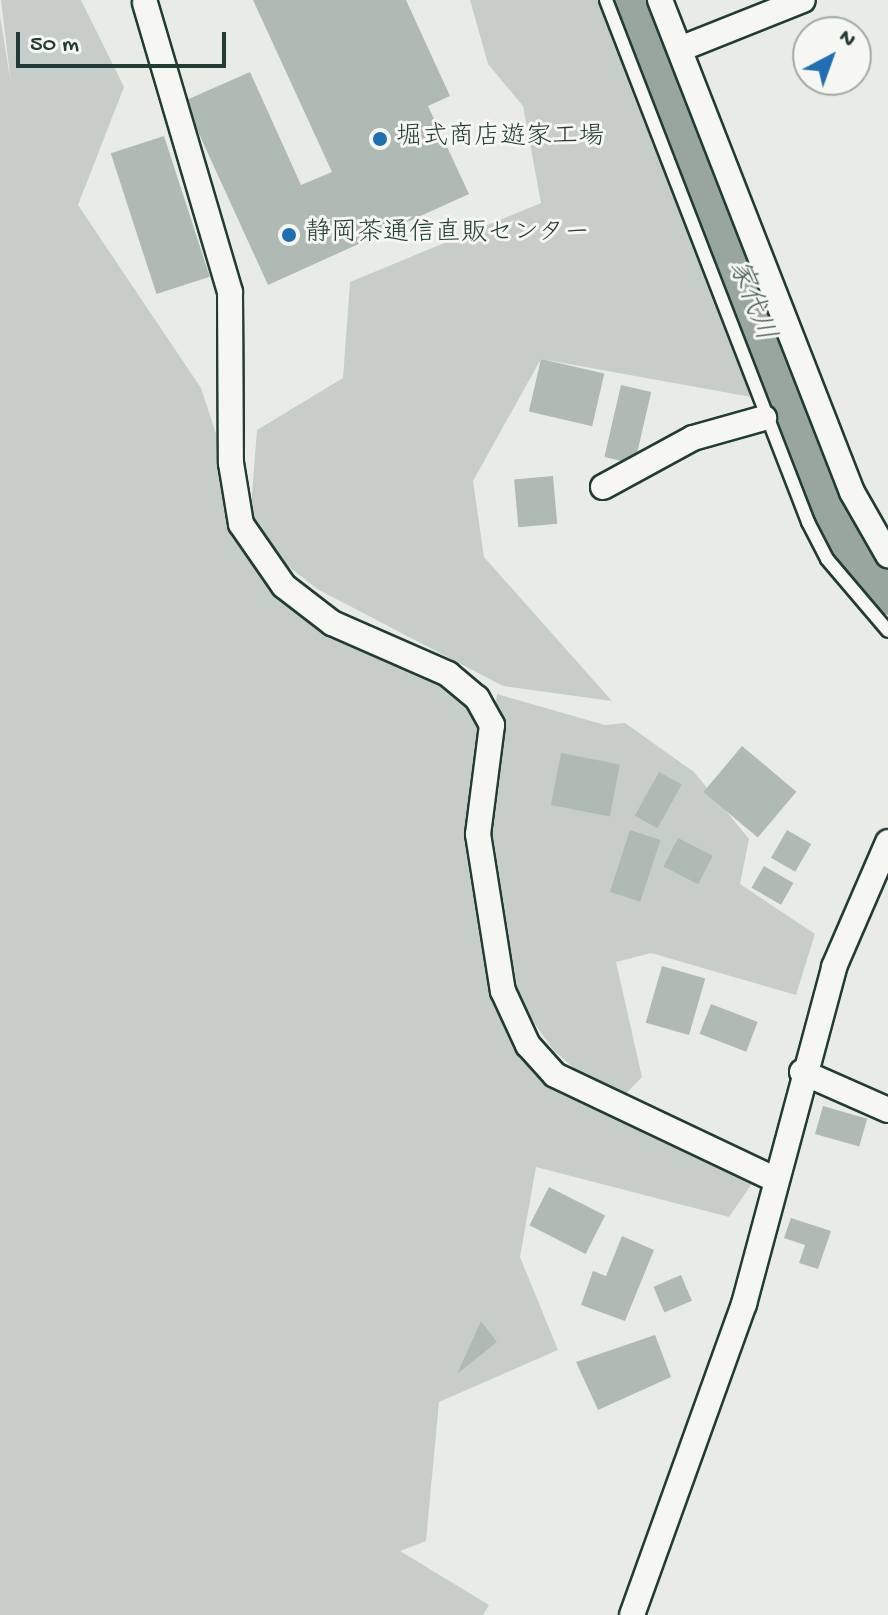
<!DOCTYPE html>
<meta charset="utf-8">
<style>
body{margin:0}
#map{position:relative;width:888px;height:1615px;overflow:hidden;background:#e9ebe7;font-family:"Gochi Hand","Klee One",sans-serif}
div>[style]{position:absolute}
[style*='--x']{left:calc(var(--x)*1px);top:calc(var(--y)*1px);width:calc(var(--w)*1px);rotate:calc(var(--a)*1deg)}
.green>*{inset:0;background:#c7cec9}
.river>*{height:50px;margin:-25px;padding:0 25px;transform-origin:25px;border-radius:25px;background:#99a6a0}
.building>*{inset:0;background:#b0bab5;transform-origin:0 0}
.roads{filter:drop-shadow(2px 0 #1f3d34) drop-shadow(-2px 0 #1f3d34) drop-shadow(0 2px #1f3d34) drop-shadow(0 -2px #1f3d34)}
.lane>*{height:12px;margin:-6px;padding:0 6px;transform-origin:6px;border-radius:6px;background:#f6f6f2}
.street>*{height:24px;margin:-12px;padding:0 12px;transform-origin:12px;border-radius:12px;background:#f6f6f2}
.dots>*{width:22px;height:22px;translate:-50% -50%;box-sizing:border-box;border:4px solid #f6f6f2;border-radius:50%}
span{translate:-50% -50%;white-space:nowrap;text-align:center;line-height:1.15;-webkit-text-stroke:6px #f6f6f2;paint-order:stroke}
.poi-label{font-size:26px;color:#1f3d34}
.left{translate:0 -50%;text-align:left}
.water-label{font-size:28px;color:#445c54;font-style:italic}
.north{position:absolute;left:792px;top:16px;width:80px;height:80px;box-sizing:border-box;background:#f6f6f2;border:2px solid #a0aca6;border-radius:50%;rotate:41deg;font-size:22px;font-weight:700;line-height:32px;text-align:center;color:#1f3d34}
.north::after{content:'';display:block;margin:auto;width:28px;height:36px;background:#1f6fb2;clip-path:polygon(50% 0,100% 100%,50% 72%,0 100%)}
.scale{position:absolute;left:16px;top:32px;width:210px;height:36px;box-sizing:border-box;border:4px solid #1f3d34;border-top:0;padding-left:10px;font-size:24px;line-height:28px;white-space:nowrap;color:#1f3d34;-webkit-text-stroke:6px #f6f6f2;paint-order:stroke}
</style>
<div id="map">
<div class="green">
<div style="clip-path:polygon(evenodd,1px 0,81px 0,124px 87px,78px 205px,201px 388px,249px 534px,257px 430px,343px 378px,350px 282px,541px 203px,523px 106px,488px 64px,470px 0,604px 0,757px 398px,541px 359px,473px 481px,484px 557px,612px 701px,503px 686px,319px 590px,252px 539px,285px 586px,477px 698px,489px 771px,497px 694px,605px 725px,625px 723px,694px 772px,749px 839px,740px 884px,815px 934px,796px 995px,651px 953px,616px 962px,642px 1077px,617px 1103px,760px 1172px,729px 1217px,536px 1167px,520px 1257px,558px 1350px,439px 1402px,426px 1541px,400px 1551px,489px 1605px,483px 1615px,0 1615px,0 16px,11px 84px,1px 0,504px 980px,554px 1051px,613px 1101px,528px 1045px,504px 980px)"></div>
<div style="clip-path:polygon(606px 0,656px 0,888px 559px,888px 610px,844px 563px,794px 471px)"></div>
</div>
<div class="river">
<div style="--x:633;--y:0;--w:531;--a:68.8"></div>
<div style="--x:825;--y:495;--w:72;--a:62"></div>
<div style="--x:859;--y:559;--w:42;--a:46.9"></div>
</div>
<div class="building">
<div style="clip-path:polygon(253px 0,406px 0,450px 96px,428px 106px,469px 194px,268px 285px,184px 101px,250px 72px,301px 185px,332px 172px)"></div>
<div style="left:164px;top:136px;width:148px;height:56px;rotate:72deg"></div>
<div style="left:541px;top:359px;width:65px;height:54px;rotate:13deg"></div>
<div style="left:621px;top:385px;width:31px;height:74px;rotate:13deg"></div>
<div style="left:553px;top:476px;width:48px;height:39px;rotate:85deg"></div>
<div style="left:742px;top:746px;width:71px;height:60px;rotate:40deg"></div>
<div style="left:561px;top:753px;width:60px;height:53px;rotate:11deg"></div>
<div style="left:659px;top:772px;width:26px;height:50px;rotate:29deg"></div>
<div style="left:630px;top:830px;width:32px;height:65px;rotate:18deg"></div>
<div style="left:787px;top:830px;width:28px;height:32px;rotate:30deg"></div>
<div style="left:678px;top:838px;width:39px;height:32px;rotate:27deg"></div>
<div style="left:764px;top:866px;width:34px;height:25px;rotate:30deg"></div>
<div style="left:662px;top:966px;width:45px;height:59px;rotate:16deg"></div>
<div style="left:711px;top:1004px;width:50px;height:32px;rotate:21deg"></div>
<div style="left:823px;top:1106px;width:46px;height:29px;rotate:16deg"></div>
<div style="left:549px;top:1187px;width:63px;height:43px;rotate:27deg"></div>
<div style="clip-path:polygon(791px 1218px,831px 1231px,818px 1269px,799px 1263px,805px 1245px,784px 1238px)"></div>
<div style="clip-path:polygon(622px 1236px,654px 1250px,625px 1321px,581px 1305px,593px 1271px,606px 1276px)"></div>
<div style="left:681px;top:1275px;width:28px;height:30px;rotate:67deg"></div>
<div style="clip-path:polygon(481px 1321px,497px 1342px,457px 1374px)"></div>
<div style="clip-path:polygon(655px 1335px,671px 1377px,598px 1410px,576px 1362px)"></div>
</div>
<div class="roads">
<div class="lane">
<div style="--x:606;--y:0;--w:560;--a:68.84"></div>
<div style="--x:808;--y:522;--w:42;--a:62.8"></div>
<div style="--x:827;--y:559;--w:94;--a:49.7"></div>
</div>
<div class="street">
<div style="--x:660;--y:0;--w:528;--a:68.68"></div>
<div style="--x:852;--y:492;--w:73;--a:60.3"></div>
<div style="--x:145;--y:3;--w:301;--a:73.6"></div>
<div style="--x:230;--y:292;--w:171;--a:89.7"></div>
<div style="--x:231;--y:463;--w:62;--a:80.7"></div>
<div style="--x:241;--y:524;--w:75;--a:55.3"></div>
<div style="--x:284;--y:586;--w:61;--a:37.6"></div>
<div style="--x:332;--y:623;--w:127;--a:23.7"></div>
<div style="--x:448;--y:674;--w:38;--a:40"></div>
<div style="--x:477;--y:698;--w:31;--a:61"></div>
<div style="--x:492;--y:725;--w:110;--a:97.3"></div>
<div style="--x:478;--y:834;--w:159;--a:81"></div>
<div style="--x:503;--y:991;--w:60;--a:65.2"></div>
<div style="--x:528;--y:1045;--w:40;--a:48"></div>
<div style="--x:555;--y:1075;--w:240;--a:25.4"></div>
<div style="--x:680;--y:49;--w:132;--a:-21.7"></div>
<div style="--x:603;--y:487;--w:102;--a:-28.6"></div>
<div style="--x:693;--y:438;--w:74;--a:-15.7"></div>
<div style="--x:802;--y:1072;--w:94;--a:23.8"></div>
<div style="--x:632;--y:1615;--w:331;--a:-70.2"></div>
<div style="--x:744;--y:1304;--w:349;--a:-75"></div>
<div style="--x:834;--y:967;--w:136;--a:-66.6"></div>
</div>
</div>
<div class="dots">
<div style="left:380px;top:139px;background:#1f6fb2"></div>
<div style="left:289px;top:235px;background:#1f6fb2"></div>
</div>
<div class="poi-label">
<span class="left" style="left:396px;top:139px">堀式商店遊家工場</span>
<span class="left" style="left:305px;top:235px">静岡茶通信直販センター</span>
</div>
<div class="water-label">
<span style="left:750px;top:301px;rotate:69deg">家代川</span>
</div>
<div class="north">N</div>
<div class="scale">50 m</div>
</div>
